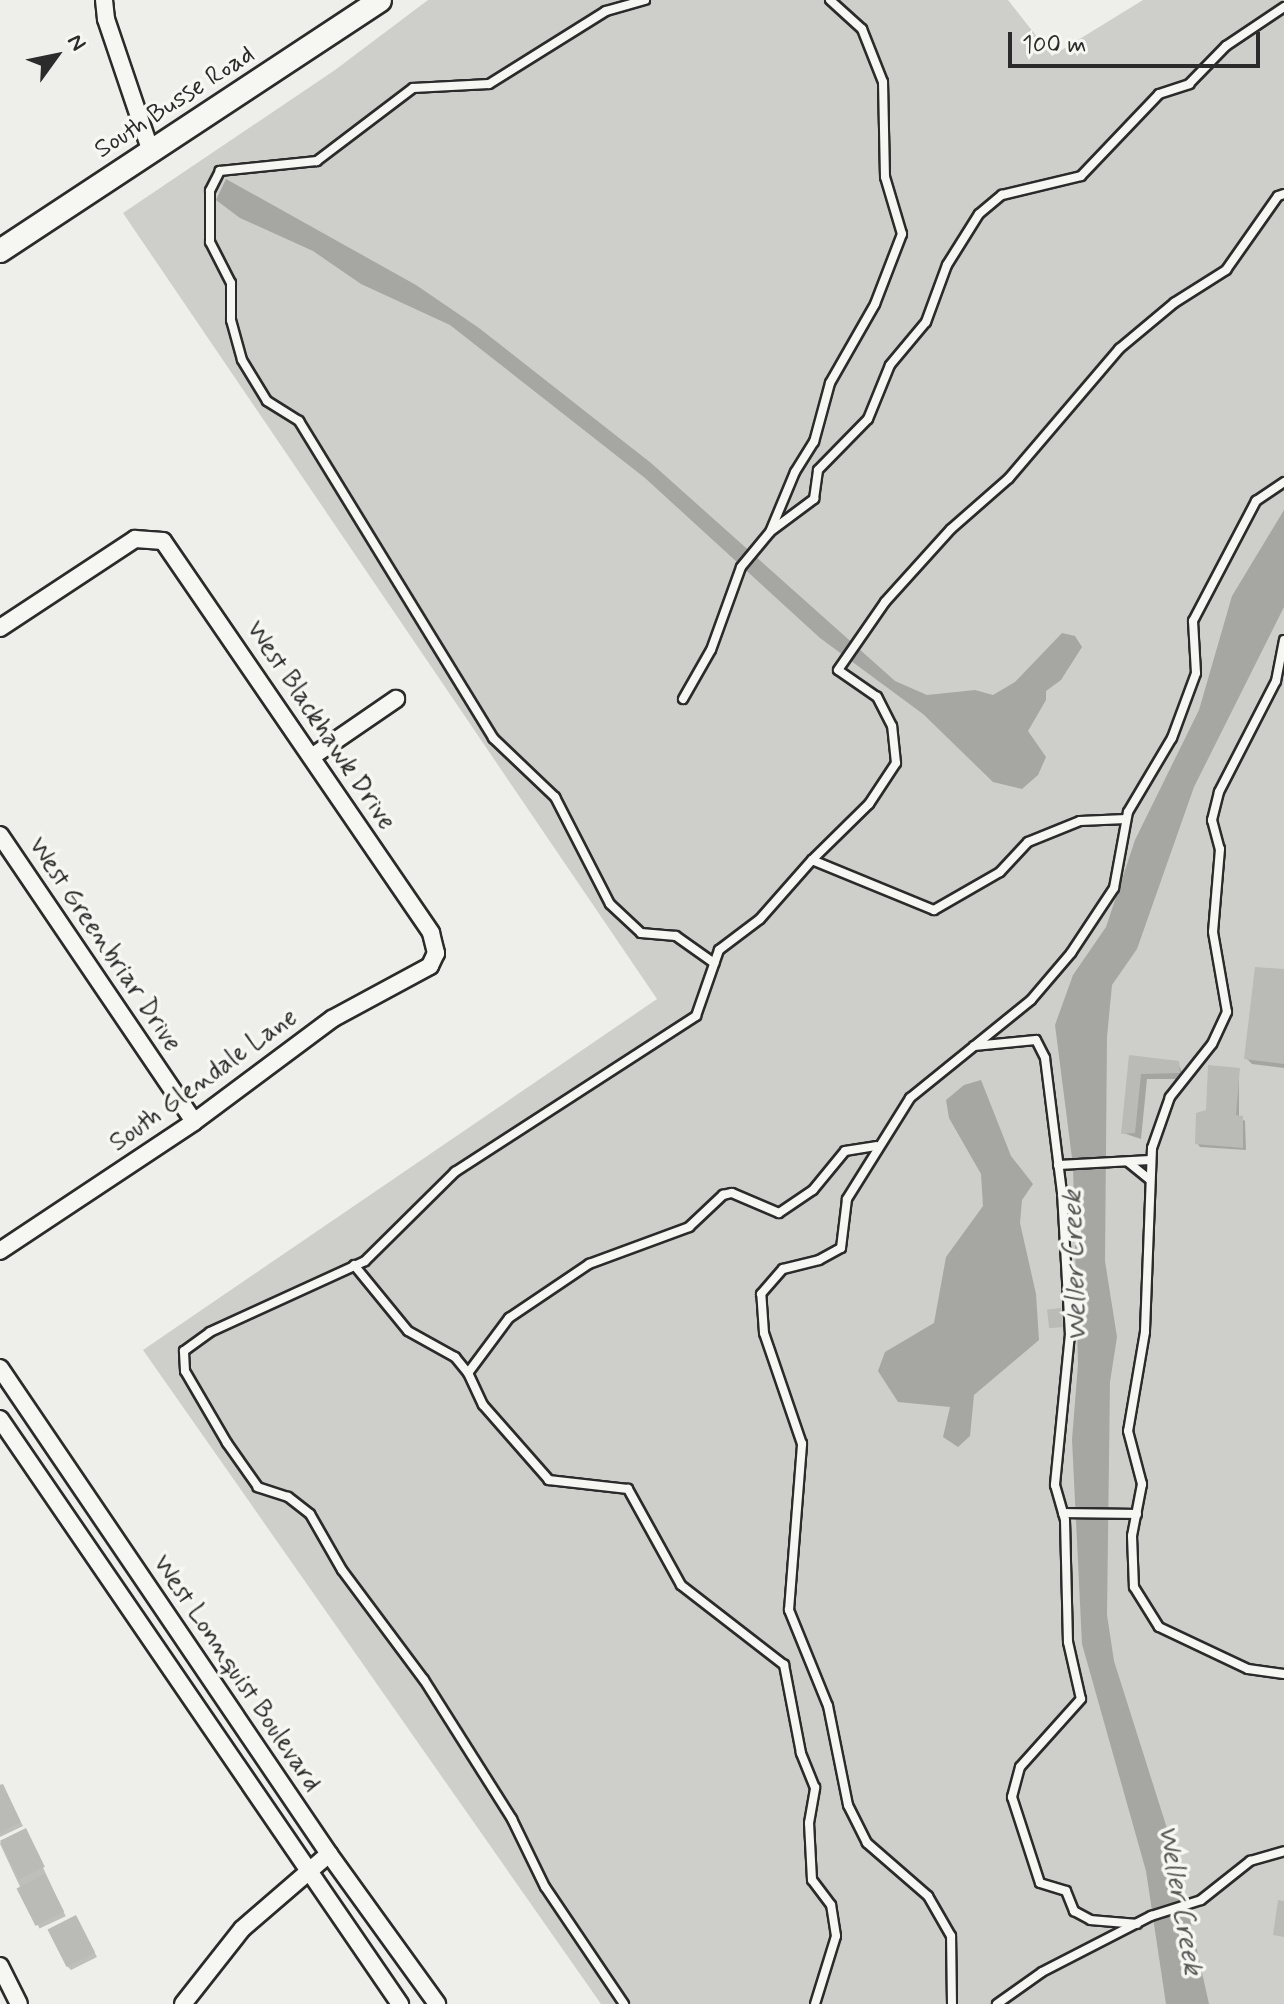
<!DOCTYPE html>
<style>
body{margin:0}
#map{position:relative;width:1284px;height:2004px;overflow:hidden;background:#eeeeea;font-family:Mynerve,sans-serif}
div>[style]{position:absolute}
[style*='--x']{left:calc(var(--x)*1px);top:calc(var(--y)*1px);width:calc(var(--w)*1px);rotate:calc(var(--a)*1deg)}
.green>*{inset:0;background:#cececa}
.water>*{inset:0;background:#a6a6a3}
.shadow>*{inset:0;background:#0003;transform-origin:0 0}
.building>*{inset:0;background:#babab7;transform-origin:0 0}
.roads{filter:drop-shadow(2px 0 #2b2b2b) drop-shadow(-2px 0 #2b2b2b) drop-shadow(0 2px #2b2b2b) drop-shadow(0 -2px #2b2b2b)}
.service>*{height:8px;margin:-4px;padding:0 4px;transform-origin:4px;border-radius:4px;background:#f6f6f2}
.minor>*{height:16px;margin:-8px;padding:0 8px;transform-origin:8px;border-radius:8px;background:#f6f6f2}
.secondary>*{height:22px;margin:-11px;padding:0 11px;transform-origin:11px;border-radius:11px;background:#f6f6f2}
span{translate:-50% -50%;white-space:nowrap;text-align:center;line-height:1.15;-webkit-text-stroke:7px #f6f6f2;paint-order:stroke}
.street-label{font-size:26px;color:#2b2b2b}
.water-label{font-size:28px;color:#565655;font-style:italic}
.north{position:absolute;left:16px;top:16px;width:80px;height:80px;-webkit-text-stroke:6px #f6f6f2;paint-order:stroke;rotate:57deg;font-size:22px;font-weight:700;line-height:32px;text-align:center;color:#2b2b2b}
.north::after{content:'';display:block;margin:auto;width:28px;height:36px;background:#2b2b2b;clip-path:polygon(50% 0,100% 100%,50% 72%,0 100%)}
.scale{position:absolute;left:1008px;top:32px;width:252px;height:36px;box-sizing:border-box;border:4px solid #2b2b2b;border-top:0;padding-left:10px;font-size:24px;line-height:28px;white-space:nowrap;color:#2b2b2b;-webkit-text-stroke:6px #f6f6f2;paint-order:stroke}
</style>
<div id="map">
<div class="green">
<div style="clip-path:polygon(428px 0,1008px 0,1052px 56px,1143px 0,1284px 0,1284px 2004px,601px 2004px,143px 1350px,657px 999px,123px 213px,335px 70px)"></div>
</div>
<div class="water">
<div style="clip-path:polygon(226px 179px,416px 285px,479px 328px,651px 463px,895px 681px,927px 695px,975px 690px,993px 695px,1015px 682px,1062px 633px,1075px 636px,1082px 647px,1061px 680px,1046px 691px,1046px 700px,1028px 731px,1046px 757px,1038px 775px,1022px 789px,993px 782px,923px 714px,820px 638px,645px 478px,450px 325px,361px 284px,313px 251px,240px 218px,216px 200px)"></div>
<div style="clip-path:polygon(1284px 510px,1284px 607px,1194px 787px,1137px 949px,1112px 985px,1107px 1037px,1105px 1261px,1117px 1337px,1110px 1382px,1107px 1615px,1114px 1661px,1177px 1860px,1209px 2004px,1166px 2004px,1146px 1871px,1082px 1644px,1072px 1440px,1078px 1364px,1073px 1166px,1055px 1025px,1073px 975px,1106px 927px,1135px 840px,1199px 710px,1232px 596px)"></div>
<div style="clip-path:polygon(981px 1080px,1011px 1156px,1033px 1184px,1022px 1200px,1020px 1223px,1036px 1294px,1039px 1340px,974px 1395px,970px 1436px,958px 1447px,943px 1437px,950px 1407px,898px 1402px,878px 1371px,885px 1352px,934px 1323px,946px 1257px,983px 1206px,981px 1174px,949px 1118px,946px 1100px,964px 1085px)"></div>
</div>
<div class="shadow">
<div style="clip-path:polygon(1284px 971px,1284px 1068px,1252px 1064px,1246px 1058px)"></div>
<div style="clip-path:polygon(1131px 1057px,1178px 1063px,1185px 1079px,1147px 1079px,1141px 1139px,1123px 1133px)"></div>
<div style="clip-path:polygon(1239px 1070px,1239px 1117px,1245px 1121px,1246px 1150px,1200px 1147px,1197px 1143px,1208px 1111px)"></div>
<div style="clip-path:polygon(0 1784px,23px 1826px,0 1837px)"></div>
<div style="left:26px;top:1831px;width:94px;height:29px;rotate:65deg"></div>
<div style="clip-path:polygon(76px 1917px,97px 1957px,71px 1970px,67px 1966px)"></div>
</div>
<div class="building">
<div style="clip-path:polygon(1255px 967px,1284px 969px,1284px 1064px,1244px 1059px)"></div>
<div style="clip-path:polygon(1129px 1055px,1179px 1061px,1180px 1073px,1141px 1074px,1135px 1133px,1121px 1134px)"></div>
<div style="clip-path:polygon(1208px 1065px,1240px 1068px,1236px 1115px,1243px 1116px,1243px 1148px,1195px 1144px,1196px 1113px,1206px 1110px)"></div>
<div style="left:1061px;top:1308px;width:19px;height:14px;rotate:84deg"></div>
<div style="clip-path:polygon(3px 1784px,21px 1822px,0 1832px,0 1785px)"></div>
<div style="left:26px;top:1828px;width:43px;height:29px;rotate:64deg"></div>
<div style="left:45px;top:1874px;width:42px;height:32px;rotate:63deg"></div>
<div style="clip-path:polygon(1278px 1900px,1284px 1901px,1284px 1937px,1273px 1935px)"></div>
<div style="left:76px;top:1915px;width:42px;height:32px;rotate:63deg"></div>
</div>
<div class="roads">
<div class="service">
<div style="--x:645;--y:0;--w:41;--a:164.2"></div>
<div style="--x:606;--y:11;--w:138;--a:148"></div>
<div style="--x:489;--y:84;--w:76;--a:177"></div>
<div style="--x:413;--y:88;--w:121;--a:142.8"></div>
<div style="--x:317;--y:161;--w:98;--a:174.1"></div>
<div style="--x:220;--y:171;--w:22;--a:117"></div>
<div style="--x:210;--y:191;--w:51;--a:90"></div>
<div style="--x:210;--y:242;--w:46;--a:62.9"></div>
<div style="--x:231;--y:283;--w:37;--a:90"></div>
<div style="--x:231;--y:320;--w:41;--a:74.6"></div>
<div style="--x:242;--y:360;--w:48;--a:58.6"></div>
<div style="--x:267;--y:401;--w:38;--a:32"></div>
<div style="--x:299;--y:421;--w:372;--a:58.5"></div>
<div style="--x:493;--y:738;--w:86;--a:43.6"></div>
<div style="--x:555;--y:797;--w:120;--a:62.8"></div>
<div style="--x:610;--y:904;--w:42;--a:43.1"></div>
<div style="--x:641;--y:933;--w:35;--a:5"></div>
<div style="--x:676;--y:936;--w:47;--a:35.4"></div>
<div style="--x:771;--y:531;--w:54;--a:-36.7"></div>
<div style="--x:814;--y:499;--w:29;--a:-82"></div>
<div style="--x:818;--y:470;--w:71;--a:-45.6"></div>
<div style="--x:868;--y:419;--w:58;--a:-67.8"></div>
<div style="--x:890;--y:365;--w:56;--a:-50.1"></div>
<div style="--x:926;--y:322;--w:61;--a:-69.8"></div>
<div style="--x:947;--y:265;--w:60;--a:-57.9"></div>
<div style="--x:979;--y:214;--w:30;--a:-40"></div>
<div style="--x:1002;--y:195;--w:81;--a:-13.5"></div>
<div style="--x:1081;--y:176;--w:113;--a:-46.4"></div>
<div style="--x:1159;--y:94;--w:32;--a:-18"></div>
<div style="--x:1189;--y:84;--w:53;--a:-45.8"></div>
<div style="--x:1226;--y:46;--w:70;--a:-33.9"></div>
<div style="--x:1284;--y:640;--w:42;--a:101"></div>
<div style="--x:1276;--y:681;--w:125;--a:117.2"></div>
<div style="--x:1219;--y:792;--w:29;--a:104"></div>
<div style="--x:1212;--y:820;--w:30;--a:75"></div>
<div style="--x:1220;--y:849;--w:83;--a:94.8"></div>
<div style="--x:1213;--y:932;--w:81;--a:80.1"></div>
<div style="--x:1227;--y:1012;--w:35;--a:115"></div>
<div style="--x:1212;--y:1044;--w:68;--a:128.4"></div>
<div style="--x:1170;--y:1097;--w:54;--a:109.4"></div>
<div style="--x:1152;--y:1148;--w:184;--a:92.2"></div>
<div style="--x:1145;--y:1332;--w:100;--a:99.7"></div>
<div style="--x:1128;--y:1431;--w:55;--a:75.2"></div>
<div style="--x:1142;--y:1484;--w:53;--a:100.9"></div>
<div style="--x:1132;--y:1536;--w:51;--a:87.8"></div>
<div style="--x:1134;--y:1587;--w:47;--a:58"></div>
<div style="--x:1159;--y:1627;--w:98;--a:25.3"></div>
<div style="--x:1248;--y:1669;--w:36;--a:8"></div>
<div style="--x:683;--y:699;--w:56;--a:-60.3"></div>
<div style="--x:711;--y:650;--w:88;--a:-70.1"></div>
<div style="--x:741;--y:567;--w:45;--a:-50.4"></div>
<div style="--x:770;--y:532;--w:65;--a:-67.4"></div>
<div style="--x:795;--y:472;--w:36;--a:-58"></div>
<div style="--x:814;--y:442;--w:61;--a:-74.8"></div>
<div style="--x:830;--y:383;--w:91;--a:-60.3"></div>
<div style="--x:875;--y:304;--w:75;--a:-68.9"></div>
<div style="--x:902;--y:234;--w:59;--a:-106.6"></div>
<div style="--x:885;--y:177;--w:95;--a:-91.2"></div>
<div style="--x:883;--y:82;--w:57;--a:-111.6"></div>
<div style="--x:862;--y:29;--w:43;--a:-137.8"></div>
<div style="--x:812;--y:860;--w:80;--a:-44.5"></div>
<div style="--x:869;--y:804;--w:49;--a:-56.6"></div>
<div style="--x:896;--y:763;--w:37;--a:-96"></div>
<div style="--x:892;--y:726;--w:33;--a:-117"></div>
<div style="--x:877;--y:697;--w:47;--a:-145.3"></div>
<div style="--x:838;--y:670;--w:83;--a:-55.3"></div>
<div style="--x:885;--y:602;--w:98;--a:-47.9"></div>
<div style="--x:951;--y:529;--w:77;--a:-41.3"></div>
<div style="--x:1009;--y:478;--w:170;--a:-49.5"></div>
<div style="--x:1119;--y:349;--w:72;--a:-39.9"></div>
<div style="--x:1174;--y:303;--w:62;--a:-32.4"></div>
<div style="--x:1226;--y:270;--w:90;--a:-54.9"></div>
<div style="--x:1278;--y:196;--w:6;--a:-18"></div>
<div style="--x:974;--y:1046;--w:62;--a:-5.5"></div>
<div style="--x:1036;--y:1040;--w:20;--a:63"></div>
<div style="--x:1045;--y:1058;--w:135;--a:82.8"></div>
<div style="--x:1062;--y:1192;--w:142;--a:86.8"></div>
<div style="--x:1070;--y:1334;--w:152;--a:95.7"></div>
<div style="--x:1055;--y:1485;--w:36;--a:74"></div>
<div style="--x:1065;--y:1520;--w:122;--a:88.6"></div>
<div style="--x:1068;--y:1642;--w:58;--a:77.2"></div>
<div style="--x:1081;--y:1699;--w:91;--a:131.9"></div>
<div style="--x:1020;--y:1767;--w:31;--a:105"></div>
<div style="--x:1012;--y:1797;--w:90;--a:72"></div>
<div style="--x:1040;--y:1883;--w:27;--a:17"></div>
<div style="--x:1066;--y:1891;--w:22;--a:68"></div>
<div style="--x:1074;--y:1911;--w:19;--a:28"></div>
<div style="--x:1091;--y:1920;--w:46;--a:5"></div>
<div style="--x:1128;--y:1162;--w:27;--a:39"></div>
<div style="--x:1058;--y:1165;--w:93;--a:-3.1"></div>
<div style="--x:354;--y:1265;--w:85;--a:50.7"></div>
<div style="--x:408;--y:1331;--w:54;--a:29"></div>
<div style="--x:455;--y:1357;--w:21;--a:51"></div>
<div style="--x:1063;--y:1513;--w:74;--a:0.8"></div>
<div style="--x:624;--y:2004;--w:141;--a:-124"></div>
<div style="--x:545;--y:1887;--w:76;--a:-115.9"></div>
<div style="--x:512;--y:1819;--w:165;--a:-122.3"></div>
<div style="--x:424;--y:1680;--w:137;--a:-126.7"></div>
<div style="--x:342;--y:1570;--w:64;--a:-119.7"></div>
<div style="--x:310;--y:1514;--w:28;--a:-142"></div>
<div style="--x:288;--y:1497;--w:32;--a:-162"></div>
<div style="--x:258;--y:1487;--w:54;--a:-125.2"></div>
<div style="--x:227;--y:1443;--w:83;--a:-120.3"></div>
<div style="--x:185;--y:1371;--w:20;--a:-93"></div>
<div style="--x:184;--y:1351;--w:32;--a:-36"></div>
<div style="--x:210;--y:1332;--w:170;--a:-24.6"></div>
<div style="--x:365;--y:1261;--w:127;--a:-44.7"></div>
<div style="--x:455;--y:1172;--w:287;--a:-32.9"></div>
<div style="--x:696;--y:1016;--w:70;--a:-70.8"></div>
<div style="--x:719;--y:950;--w:51;--a:-37.1"></div>
<div style="--x:760;--y:919;--w:79;--a:-48.6"></div>
<div style="--x:812;--y:860;--w:132;--a:22.3"></div>
<div style="--x:934;--y:910;--w:76;--a:-29.9"></div>
<div style="--x:1000;--y:872;--w:41;--a:-47"></div>
<div style="--x:1028;--y:842;--w:56;--a:-22"></div>
<div style="--x:1080;--y:821;--w:46;--a:-2.5"></div>
<div style="--x:815;--y:2004;--w:71;--a:-72.8"></div>
<div style="--x:836;--y:1936;--w:31;--a:-99"></div>
<div style="--x:831;--y:1905;--w:31;--a:-127"></div>
<div style="--x:812;--y:1880;--w:57;--a:-93"></div>
<div style="--x:809;--y:1823;--w:36;--a:-80"></div>
<div style="--x:815;--y:1788;--w:38;--a:-112"></div>
<div style="--x:801;--y:1753;--w:90;--a:-100.9"></div>
<div style="--x:784;--y:1665;--w:130;--a:-142.2"></div>
<div style="--x:681;--y:1585;--w:110;--a:-118.9"></div>
<div style="--x:628;--y:1489;--w:80;--a:-173.5"></div>
<div style="--x:549;--y:1480;--w:100;--a:-131.3"></div>
<div style="--x:483;--y:1405;--w:35;--a:-115"></div>
<div style="--x:468;--y:1373;--w:69;--a:-53.3"></div>
<div style="--x:509;--y:1318;--w:97;--a:-34"></div>
<div style="--x:589;--y:1264;--w:107;--a:-20.3"></div>
<div style="--x:689;--y:1227;--w:47;--a:-43.3"></div>
<div style="--x:723;--y:1195;--w:9;--a:-13"></div>
<div style="--x:732;--y:1193;--w:51;--a:23.1"></div>
<div style="--x:779;--y:1213;--w:41;--a:-34.1"></div>
<div style="--x:813;--y:1190;--w:50;--a:-50.6"></div>
<div style="--x:845;--y:1151;--w:31;--a:-9"></div>
<div style="--x:952;--y:2004;--w:68;--a:-90.8"></div>
<div style="--x:951;--y:1936;--w:46;--a:-119.9"></div>
<div style="--x:928;--y:1896;--w:81;--a:-139"></div>
<div style="--x:867;--y:1843;--w:42;--a:-116.6"></div>
<div style="--x:848;--y:1805;--w:101;--a:-101.4"></div>
<div style="--x:828;--y:1706;--w:104;--a:-112.1"></div>
<div style="--x:789;--y:1610;--w:167;--a:-85.5"></div>
<div style="--x:802;--y:1444;--w:117;--a:-108.9"></div>
<div style="--x:764;--y:1333;--w:39;--a:-94"></div>
<div style="--x:761;--y:1294;--w:33;--a:-49"></div>
<div style="--x:783;--y:1269;--w:37;--a:-14"></div>
<div style="--x:819;--y:1260;--w:25;--a:-29"></div>
<div style="--x:841;--y:1248;--w:49;--a:-83"></div>
<div style="--x:847;--y:1199;--w:119;--a:-58"></div>
<div style="--x:910;--y:1098;--w:156;--a:-39"></div>
<div style="--x:1031;--y:1000;--w:62;--a:-49.6"></div>
<div style="--x:1071;--y:953;--w:78;--a:-56.5"></div>
<div style="--x:1114;--y:888;--w:77;--a:-79.6"></div>
<div style="--x:1128;--y:812;--w:86;--a:-59.3"></div>
<div style="--x:1172;--y:738;--w:69;--a:-69.7"></div>
<div style="--x:1196;--y:673;--w:52;--a:-93.3"></div>
<div style="--x:1193;--y:621;--w:136;--a:-62.3"></div>
<div style="--x:1256;--y:501;--w:34;--a:-34"></div>
<div style="--x:997;--y:2004;--w:55;--a:-35.4"></div>
<div style="--x:1042;--y:1972;--w:123;--a:-27.2"></div>
<div style="--x:1151;--y:1916;--w:52;--a:-17.7"></div>
<div style="--x:1201;--y:1900;--w:63;--a:-38.5"></div>
<div style="--x:1250;--y:1861;--w:35;--a:-16"></div>
</div>
<div class="minor">
<div style="--x:104;--y:0;--w:19;--a:84"></div>
<div style="--x:106;--y:19;--w:140;--a:71.3"></div>
<div style="--x:0;--y:628;--w:162;--a:-33.4"></div>
<div style="--x:135;--y:539;--w:28;--a:4"></div>
<div style="--x:163;--y:541;--w:475;--a:55.6"></div>
<div style="--x:431;--y:933;--w:21;--a:76"></div>
<div style="--x:436;--y:953;--w:14;--a:115"></div>
<div style="--x:430;--y:966;--w:111;--a:151.6"></div>
<div style="--x:332;--y:1019;--w:172;--a:143.3"></div>
<div style="--x:194;--y:1122;--w:233;--a:146.4"></div>
<div style="--x:313;--y:756;--w:101;--a:-34.5"></div>
<div style="--x:0;--y:835;--w:346;--a:55.9"></div>
<div style="--x:0;--y:1368;--w:587;--a:55.9"></div>
<div style="--x:329;--y:1854;--w:185;--a:54.2"></div>
<div style="--x:0;--y:1419;--w:709;--a:55.64"></div>
<div style="--x:0;--y:1966;--w:42;--a:63.4"></div>
<div style="--x:183;--y:2004;--w:95;--a:-51.8"></div>
<div style="--x:242;--y:1929;--w:115;--a:-40.8"></div>
</div>
<div class="secondary">
<div style="--x:0;--y:251;--w:455;--a:-33.4"></div>
</div>
</div>
<div class="street-label">
<span style="left:175px;top:103px;rotate:-33deg">South Busse Road</span>
<span style="left:320px;top:726px;rotate:56deg">West Blackhawk Drive</span>
<span style="left:104px;top:945px;rotate:56deg">West Greenbriar Drive</span>
<span style="left:204px;top:1081px;rotate:-36deg">South Glendale Lane</span>
<span style="left:236px;top:1674px;rotate:56deg">West Lonnquist Boulevard</span>
</div>
<div class="water-label">
<span style="left:1076px;top:1266px;rotate:-92deg">Weller Creek</span>
<span style="left:1179px;top:1900px;rotate:80deg">Weller Creek</span>
</div>
<div class="north">N</div>
<div class="scale">100 m</div>
</div>
